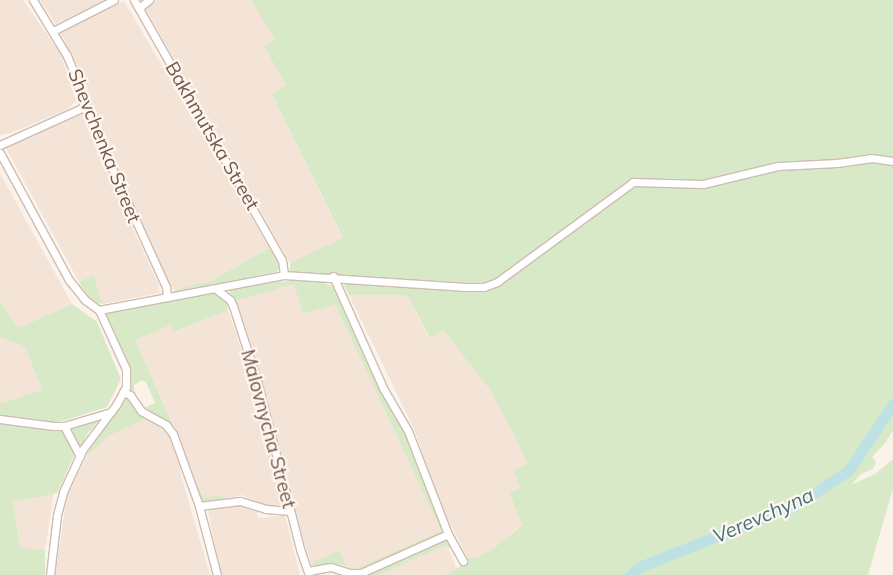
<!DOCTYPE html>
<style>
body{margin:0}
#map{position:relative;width:893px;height:575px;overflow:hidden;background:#fbf2e9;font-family:Mulish,sans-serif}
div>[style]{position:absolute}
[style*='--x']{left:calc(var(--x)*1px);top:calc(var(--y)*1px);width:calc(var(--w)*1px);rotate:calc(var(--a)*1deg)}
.residential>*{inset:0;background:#f3e4d7}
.green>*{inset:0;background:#d8e9c7}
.river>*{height:11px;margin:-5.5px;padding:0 5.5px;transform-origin:5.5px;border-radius:5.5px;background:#bee2e4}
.roads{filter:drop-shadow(1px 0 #cfbcb2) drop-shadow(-1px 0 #cfbcb2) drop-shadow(0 1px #cfbcb2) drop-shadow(0 -1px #cfbcb2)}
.minor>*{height:7px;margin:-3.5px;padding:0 3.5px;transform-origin:3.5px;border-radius:3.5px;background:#fff}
span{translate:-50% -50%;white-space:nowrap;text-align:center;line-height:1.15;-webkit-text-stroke:4.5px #fef7ef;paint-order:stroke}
.street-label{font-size:19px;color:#74584e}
.water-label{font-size:20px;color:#427478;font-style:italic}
</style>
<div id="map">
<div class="residential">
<div style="clip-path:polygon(0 0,23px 0,61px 55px,76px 101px,66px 110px,11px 133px,0 135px)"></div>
<div style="clip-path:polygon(40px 0,105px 0,56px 24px)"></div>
<div style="clip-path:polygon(154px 0,251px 0,276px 40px,264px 47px,286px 85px,272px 94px,343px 239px,290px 263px,145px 8px)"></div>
<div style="clip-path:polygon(124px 1px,269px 248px,211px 281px,174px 290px,163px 273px,86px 101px,88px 87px,60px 32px)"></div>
<div style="clip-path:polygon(81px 114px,158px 284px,160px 293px,102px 304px,94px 276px,79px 282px,5px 146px)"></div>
<div style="clip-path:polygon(0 173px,72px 304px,18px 328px,0 302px)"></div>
<div style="clip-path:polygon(294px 284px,335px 304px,441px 531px,352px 570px,347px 567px,340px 550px,311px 563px,287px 489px,270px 417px,236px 301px)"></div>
<div style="clip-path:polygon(349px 295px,407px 295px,429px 338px,442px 329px,489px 389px,514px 434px,527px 464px,521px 488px,509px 494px,522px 524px,491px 550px,475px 558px,468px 558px,442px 508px,414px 429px)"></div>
<div style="clip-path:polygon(228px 310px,255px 390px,283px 506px,272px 508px,261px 505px,242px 495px,206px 502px,190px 471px,172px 421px,134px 340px,171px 325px,175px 332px)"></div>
<div style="clip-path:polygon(0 337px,25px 347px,42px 390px,0 403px)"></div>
<div style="clip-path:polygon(147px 418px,159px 426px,169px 436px,177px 454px,182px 479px,210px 575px,55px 575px,67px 497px,86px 458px,109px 436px)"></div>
<div style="clip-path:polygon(54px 493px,45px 550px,20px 549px,13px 502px)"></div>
<div style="clip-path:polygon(234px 504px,257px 512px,258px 518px,285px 515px,300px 575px,221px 575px,207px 507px)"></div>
<div style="clip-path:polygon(447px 545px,457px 570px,445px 575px,379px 575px)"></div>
</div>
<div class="green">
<div style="clip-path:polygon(251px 0,893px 0,893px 159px,875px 156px,776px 164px,691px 182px,644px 179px,498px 279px,482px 285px,290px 273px,290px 263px,343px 238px,272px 94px,286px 85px,264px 47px,275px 39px)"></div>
<div style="clip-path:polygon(874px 161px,893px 164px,893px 430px,886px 442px,872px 457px,876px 462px,873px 469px,861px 474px,851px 485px,875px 474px,893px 459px,893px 488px,868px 575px,445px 575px,468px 562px,468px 558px,475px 558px,491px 550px,522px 525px,509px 493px,521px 488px,513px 471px,527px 464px,514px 434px,489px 389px,443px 330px,430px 338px,407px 295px,349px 295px,340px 278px,473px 292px,487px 289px,504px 283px,635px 184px,706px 186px,775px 168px)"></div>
<div style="clip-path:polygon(269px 248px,279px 260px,280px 268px,276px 272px,179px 292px,174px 290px,211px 281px)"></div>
<div style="clip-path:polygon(94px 275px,102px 304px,92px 302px,79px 282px)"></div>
<div style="clip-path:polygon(293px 281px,319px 281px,335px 287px,406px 431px,444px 531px,442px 535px,358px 571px,352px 570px,441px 531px,335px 304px,303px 314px,294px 284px,236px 301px,228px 290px,261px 283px)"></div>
<div style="clip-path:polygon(210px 293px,216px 294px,226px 300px,228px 310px,174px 332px,171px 325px,135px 340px,173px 425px,142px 409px,155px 403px,146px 382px,142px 380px,134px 385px,136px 403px,130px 391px,131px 379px,127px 364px,105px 314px,108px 310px)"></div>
<div style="clip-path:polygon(0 302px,18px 328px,72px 304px,97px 322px,121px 379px,107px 407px,53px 424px,0 417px,0 403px,42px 390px,25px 347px,0 337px)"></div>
<div style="clip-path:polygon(126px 396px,134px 409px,147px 418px,109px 436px,86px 458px,95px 438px)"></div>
<div style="clip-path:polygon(102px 417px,88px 433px,79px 450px,68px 428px)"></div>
<div style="clip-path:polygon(0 421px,63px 430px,75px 454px,57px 493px,13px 502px,20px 548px,45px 550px,45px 575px,0 575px)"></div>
<div style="clip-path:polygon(190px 471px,204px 498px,220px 495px,224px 497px,223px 500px,203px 503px,200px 501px)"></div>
<div style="clip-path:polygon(443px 539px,452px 545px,449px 549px,447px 545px,379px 575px,362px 575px)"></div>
<div style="clip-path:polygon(340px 550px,347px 567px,338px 564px,313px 566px,311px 563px)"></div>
</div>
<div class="river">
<div style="--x:630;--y:575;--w:17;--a:-36"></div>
<div style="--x:644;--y:565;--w:163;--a:-21.5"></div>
<div style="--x:796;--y:505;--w:64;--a:-33.4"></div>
<div style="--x:849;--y:470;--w:79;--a:-56.3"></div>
</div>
<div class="roads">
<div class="minor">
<div style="--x:33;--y:0;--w:66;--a:58.7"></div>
<div style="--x:67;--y:56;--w:21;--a:67"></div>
<div style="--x:75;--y:75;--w:33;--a:74"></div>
<div style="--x:84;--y:107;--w:198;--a:65.5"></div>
<div style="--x:166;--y:287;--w:10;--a:84"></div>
<div style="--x:134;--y:0;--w:299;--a:60.4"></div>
<div style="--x:282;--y:260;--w:15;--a:82"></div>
<div style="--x:139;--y:8;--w:13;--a:-39"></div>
<div style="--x:53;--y:31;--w:68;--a:-26.9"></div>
<div style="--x:0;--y:145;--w:92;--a:-24.3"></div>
<div style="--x:0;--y:153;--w:145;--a:61.5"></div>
<div style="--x:69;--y:280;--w:26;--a:51"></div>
<div style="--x:85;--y:300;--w:17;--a:36"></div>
<div style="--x:333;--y:276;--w:123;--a:65.9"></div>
<div style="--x:383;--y:388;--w:50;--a:59.8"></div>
<div style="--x:408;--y:431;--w:110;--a:68.8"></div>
<div style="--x:448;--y:534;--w:31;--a:61"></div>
<div style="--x:216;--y:289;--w:18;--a:38"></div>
<div style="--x:230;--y:300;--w:7;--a:63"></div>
<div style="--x:233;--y:306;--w:82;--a:72.2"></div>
<div style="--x:258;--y:384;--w:170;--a:75.7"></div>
<div style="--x:300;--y:549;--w:28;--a:71"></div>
<div style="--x:99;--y:310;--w:188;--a:-10.7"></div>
<div style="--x:284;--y:275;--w:179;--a:3.8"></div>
<div style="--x:463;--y:287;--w:21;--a:0"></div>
<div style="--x:484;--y:287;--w:14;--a:-21"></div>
<div style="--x:497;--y:282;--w:169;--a:-36.3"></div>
<div style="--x:633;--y:182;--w:70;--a:1.6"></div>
<div style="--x:703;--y:184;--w:77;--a:-13.5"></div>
<div style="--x:778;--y:166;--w:59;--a:-2.9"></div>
<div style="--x:837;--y:163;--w:34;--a:-8"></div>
<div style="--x:871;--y:158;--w:22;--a:8"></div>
<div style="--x:123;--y:392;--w:8;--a:23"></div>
<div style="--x:130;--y:395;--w:19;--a:55"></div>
<div style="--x:141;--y:411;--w:29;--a:29"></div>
<div style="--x:166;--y:425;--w:11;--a:52"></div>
<div style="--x:173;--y:434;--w:77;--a:70.1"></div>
<div style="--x:199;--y:506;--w:71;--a:75.4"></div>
<div style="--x:0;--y:419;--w:54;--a:7.4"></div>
<div style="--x:54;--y:426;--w:10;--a:0"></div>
<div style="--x:64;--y:426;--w:49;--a:-16.6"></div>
<div style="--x:64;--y:426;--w:34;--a:62"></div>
<div style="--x:199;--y:506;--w:41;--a:-7"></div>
<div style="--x:240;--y:501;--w:27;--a:17"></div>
<div style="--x:266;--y:509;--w:24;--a:5"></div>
<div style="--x:308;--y:571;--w:23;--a:-10"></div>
<div style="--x:331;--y:567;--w:19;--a:18"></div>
<div style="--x:349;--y:573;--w:12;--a:0"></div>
<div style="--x:361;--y:573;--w:95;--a:-24.1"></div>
<div style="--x:50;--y:575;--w:60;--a:-83.3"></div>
<div style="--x:57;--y:515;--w:24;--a:-75"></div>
<div style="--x:63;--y:492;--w:47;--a:-65.1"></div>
<div style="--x:83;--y:449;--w:55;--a:-53.1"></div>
<div style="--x:116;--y:405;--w:21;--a:-61"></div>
<div style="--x:126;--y:387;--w:18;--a:-90"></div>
<div style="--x:126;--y:369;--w:65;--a:-114.6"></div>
</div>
</div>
<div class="street-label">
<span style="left:212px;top:136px;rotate:60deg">Bakhmutska Street</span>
<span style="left:104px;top:146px;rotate:68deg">Shevchenka Street</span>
<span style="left:268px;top:429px;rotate:75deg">Malovnycha Street</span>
</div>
<div class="water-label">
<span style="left:763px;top:515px;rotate:-24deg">Verevchyna</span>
</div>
</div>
